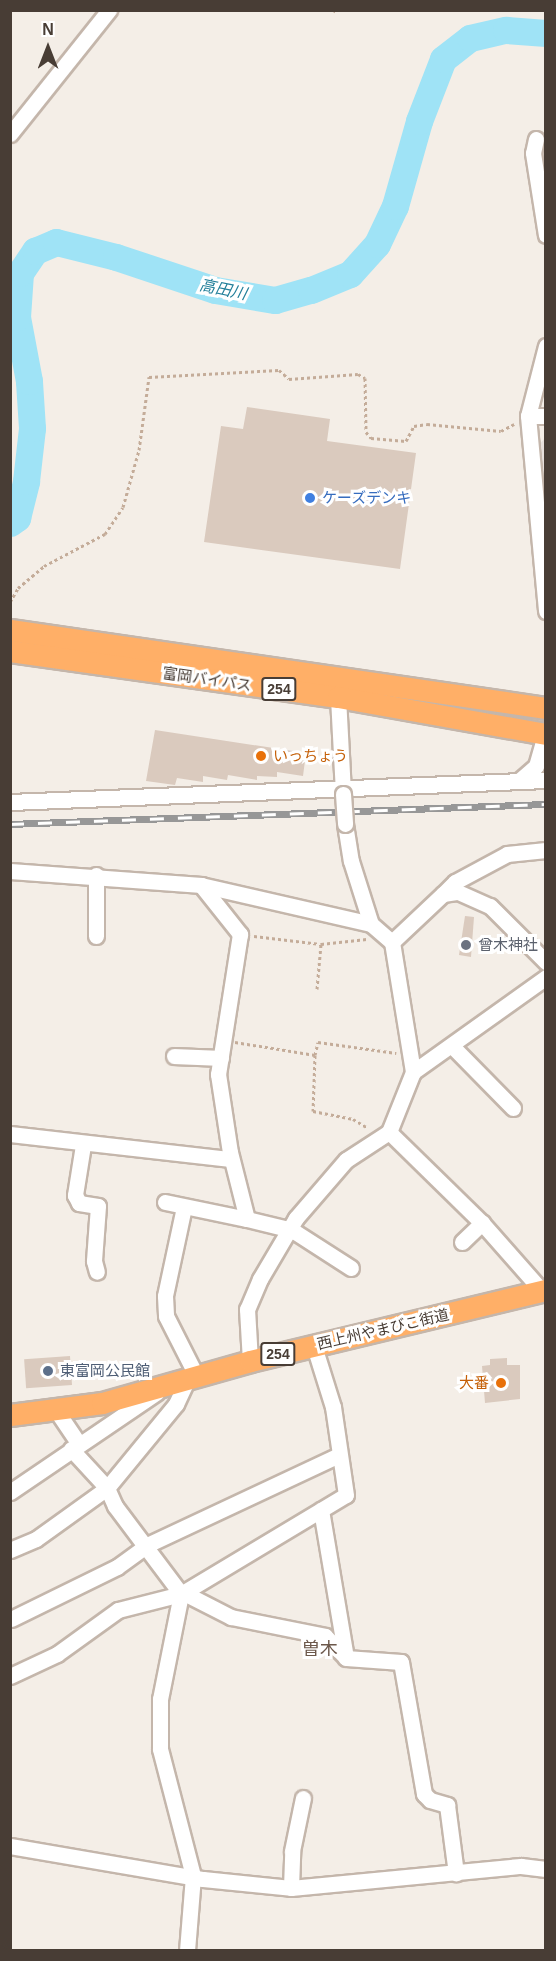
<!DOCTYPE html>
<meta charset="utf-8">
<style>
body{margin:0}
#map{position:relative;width:556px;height:1961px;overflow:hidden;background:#f4eee7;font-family:Helvetica,"Noto Sans JP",sans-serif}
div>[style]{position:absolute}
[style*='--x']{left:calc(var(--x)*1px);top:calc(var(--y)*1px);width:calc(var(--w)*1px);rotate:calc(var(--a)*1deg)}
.industrial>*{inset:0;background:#e7dfdb}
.river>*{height:27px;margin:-13.5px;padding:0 13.5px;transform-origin:13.5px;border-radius:13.5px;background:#9fe3f6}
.building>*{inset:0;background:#dacabe;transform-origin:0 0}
.path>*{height:3px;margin-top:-1.5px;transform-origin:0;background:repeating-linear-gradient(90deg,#c4ac99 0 3px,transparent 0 6px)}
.roads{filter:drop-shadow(2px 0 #c4b6ab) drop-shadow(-2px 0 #c4b6ab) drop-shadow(0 2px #c4b6ab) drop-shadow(0 -2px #c4b6ab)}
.minor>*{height:15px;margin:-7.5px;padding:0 7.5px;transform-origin:7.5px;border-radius:7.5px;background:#fff}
.highway>*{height:21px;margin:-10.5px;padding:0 10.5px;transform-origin:10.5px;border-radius:10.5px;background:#ffaf67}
.rail>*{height:7px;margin-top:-3.5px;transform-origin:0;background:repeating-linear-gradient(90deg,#fff 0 14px,#979797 0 28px);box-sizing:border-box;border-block:2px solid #979797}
.bridges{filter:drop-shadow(2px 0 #c4b6ab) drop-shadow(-2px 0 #c4b6ab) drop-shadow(0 2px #c4b6ab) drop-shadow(0 -2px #c4b6ab)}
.minor-bridge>*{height:15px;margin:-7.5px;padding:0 7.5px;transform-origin:7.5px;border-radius:7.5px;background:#fff}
.dots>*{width:16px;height:16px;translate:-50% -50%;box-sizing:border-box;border:3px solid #fff;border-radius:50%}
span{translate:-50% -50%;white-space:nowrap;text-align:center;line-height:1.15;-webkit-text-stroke:6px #fff;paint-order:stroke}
.shield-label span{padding:2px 4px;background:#fff;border:2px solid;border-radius:4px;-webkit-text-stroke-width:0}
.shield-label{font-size:14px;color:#483d35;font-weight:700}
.shop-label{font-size:15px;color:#366cbe}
.left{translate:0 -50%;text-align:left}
.street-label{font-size:15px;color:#483d35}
.food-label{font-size:15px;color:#c56008}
.right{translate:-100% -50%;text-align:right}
.worship-label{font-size:15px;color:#5b616d}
.service-label{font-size:15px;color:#4e5e75}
.water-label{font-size:16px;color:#227f9a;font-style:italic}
.quarter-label{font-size:18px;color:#6c584b}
.frame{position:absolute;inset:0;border:12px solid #483d35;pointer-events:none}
.north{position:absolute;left:18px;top:18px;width:60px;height:60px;-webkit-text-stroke:4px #fff;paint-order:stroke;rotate:0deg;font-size:16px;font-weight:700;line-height:24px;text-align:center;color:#483d35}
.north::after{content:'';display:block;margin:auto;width:21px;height:27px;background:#483d35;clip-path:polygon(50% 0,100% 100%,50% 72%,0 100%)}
</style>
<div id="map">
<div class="industrial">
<div style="clip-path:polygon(545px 438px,545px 518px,539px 445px)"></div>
</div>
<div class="river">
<div style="--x:10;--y:523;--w:9;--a:-36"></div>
<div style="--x:17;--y:518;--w:38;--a:-76"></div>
<div style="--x:26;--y:481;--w:53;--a:-83.5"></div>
<div style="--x:32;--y:428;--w:47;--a:-93.7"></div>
<div style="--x:29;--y:381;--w:65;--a:-100.6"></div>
<div style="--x:17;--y:317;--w:44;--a:-86.1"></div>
<div style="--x:20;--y:273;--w:27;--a:-56"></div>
<div style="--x:35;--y:251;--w:23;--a:-23"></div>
<div style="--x:56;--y:242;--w:62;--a:14"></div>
<div style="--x:116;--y:257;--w:104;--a:18.4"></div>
<div style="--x:215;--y:290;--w:61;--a:9.5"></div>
<div style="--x:275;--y:300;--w:37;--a:-16"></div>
<div style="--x:311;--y:290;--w:42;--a:-22.3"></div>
<div style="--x:350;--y:274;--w:40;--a:-48"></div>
<div style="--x:377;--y:244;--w:42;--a:-64.7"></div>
<div style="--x:395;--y:206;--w:88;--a:-74.2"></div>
<div style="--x:419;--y:121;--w:66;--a:-68.8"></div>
<div style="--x:443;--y:59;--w:34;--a:-38"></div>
<div style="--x:470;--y:38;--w:37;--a:-13"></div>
<div style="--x:506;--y:30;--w:40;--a:4.3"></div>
</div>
<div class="building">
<div style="clip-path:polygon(247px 407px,330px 419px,327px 441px,416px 453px,400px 569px,204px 542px,221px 426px,243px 429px)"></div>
<div style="clip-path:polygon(155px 730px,306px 753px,303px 776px,277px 772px,277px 777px,257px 776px,257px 780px,228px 775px,227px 780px,203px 776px,203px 782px,177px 778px,175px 785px,146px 781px)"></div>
<div style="clip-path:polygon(465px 916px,474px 917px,471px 957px,459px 955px)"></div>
<div style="left:70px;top:1356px;width:29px;height:46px;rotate:86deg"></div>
<div style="clip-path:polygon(507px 1358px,507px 1365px,520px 1365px,520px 1399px,485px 1403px,482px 1366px,490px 1365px,490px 1359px)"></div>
</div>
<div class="path">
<div style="--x:333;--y:10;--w:4;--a:27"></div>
<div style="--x:10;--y:602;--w:16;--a:-60"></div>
<div style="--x:18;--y:588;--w:34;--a:-40"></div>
<div style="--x:44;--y:566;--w:69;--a:-27.7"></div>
<div style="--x:105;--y:534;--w:32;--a:-56"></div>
<div style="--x:123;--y:507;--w:59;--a:-74.3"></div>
<div style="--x:139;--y:450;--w:74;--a:-82.2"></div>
<div style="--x:149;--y:377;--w:130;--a:-3.1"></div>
<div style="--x:279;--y:370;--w:13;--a:42"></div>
<div style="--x:289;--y:379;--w:69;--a:-4.1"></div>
<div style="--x:358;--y:374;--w:8;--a:30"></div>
<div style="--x:365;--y:378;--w:54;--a:88.9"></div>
<div style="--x:366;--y:432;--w:8;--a:50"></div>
<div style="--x:371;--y:438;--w:35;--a:5"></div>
<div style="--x:406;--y:441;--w:17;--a:-62"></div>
<div style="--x:414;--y:426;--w:13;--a:-9"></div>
<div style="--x:427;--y:424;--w:74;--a:5.4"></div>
<div style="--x:501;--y:431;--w:15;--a:-28"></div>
<div style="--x:254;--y:936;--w:67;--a:6.8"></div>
<div style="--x:321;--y:944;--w:46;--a:-6.2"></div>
<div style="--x:317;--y:989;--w:45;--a:-84.9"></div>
<div style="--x:235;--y:1042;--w:81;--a:9.2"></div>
<div style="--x:315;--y:1055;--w:13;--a:-77"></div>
<div style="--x:318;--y:1042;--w:79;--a:8"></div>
<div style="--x:315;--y:1055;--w:56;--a:92"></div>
<div style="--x:313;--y:1111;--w:41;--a:11.3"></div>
<div style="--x:353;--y:1119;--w:17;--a:31"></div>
</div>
<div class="roads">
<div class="minor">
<div style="--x:10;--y:134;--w:159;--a:-51.4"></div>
<div style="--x:536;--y:139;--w:14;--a:102"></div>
<div style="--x:533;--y:153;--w:83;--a:81"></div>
<div style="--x:546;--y:346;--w:72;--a:104.4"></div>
<div style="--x:528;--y:416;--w:196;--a:84.7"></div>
<div style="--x:528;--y:416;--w:18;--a:0"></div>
<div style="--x:338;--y:697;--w:97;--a:87"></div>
<div style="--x:520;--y:780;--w:21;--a:-41"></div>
<div style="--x:536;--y:766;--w:36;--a:-74"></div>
<div style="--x:10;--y:802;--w:536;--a:-2.35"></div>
<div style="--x:345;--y:824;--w:37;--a:81"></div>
<div style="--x:351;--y:861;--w:66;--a:72.4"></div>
<div style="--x:10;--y:871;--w:192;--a:4.2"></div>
<div style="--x:201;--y:885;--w:174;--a:12.9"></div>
<div style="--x:371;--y:924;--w:28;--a:41"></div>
<div style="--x:392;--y:942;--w:132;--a:80.8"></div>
<div style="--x:413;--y:1072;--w:65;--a:111.8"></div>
<div style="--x:389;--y:1132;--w:51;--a:146.9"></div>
<div style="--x:346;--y:1160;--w:77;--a:130.8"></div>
<div style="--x:296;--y:1218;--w:71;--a:120.5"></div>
<div style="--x:260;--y:1279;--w:33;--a:113"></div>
<div style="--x:247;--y:1309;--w:52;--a:86.7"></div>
<div style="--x:96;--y:875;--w:61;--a:90"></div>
<div style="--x:201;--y:885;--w:63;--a:51.5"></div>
<div style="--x:240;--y:934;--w:142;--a:98.9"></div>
<div style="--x:218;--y:1074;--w:79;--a:81.3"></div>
<div style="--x:230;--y:1152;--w:69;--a:75.8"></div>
<div style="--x:247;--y:1219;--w:46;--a:13.7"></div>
<div style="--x:292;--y:1230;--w:70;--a:32.8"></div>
<div style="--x:443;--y:894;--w:17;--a:-45"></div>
<div style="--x:455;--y:882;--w:59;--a:-28.3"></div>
<div style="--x:507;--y:854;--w:39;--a:-6"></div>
<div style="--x:392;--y:942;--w:70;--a:-43.3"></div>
<div style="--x:443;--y:894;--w:15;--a:-8"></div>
<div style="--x:458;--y:892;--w:35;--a:24"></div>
<div style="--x:490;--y:906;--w:79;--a:45"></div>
<div style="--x:452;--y:1046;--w:87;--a:45.5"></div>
<div style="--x:174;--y:1056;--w:47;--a:2.4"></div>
<div style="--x:413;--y:1072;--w:163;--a:-35.5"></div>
<div style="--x:389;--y:1132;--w:130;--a:44.4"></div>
<div style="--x:482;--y:1223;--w:91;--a:48.6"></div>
<div style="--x:10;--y:1134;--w:222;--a:6.5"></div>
<div style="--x:83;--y:1145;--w:51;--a:99.1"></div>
<div style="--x:75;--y:1195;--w:9;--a:63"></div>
<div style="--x:79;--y:1203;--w:19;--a:9"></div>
<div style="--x:98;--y:1206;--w:55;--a:94.2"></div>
<div style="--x:94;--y:1261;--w:11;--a:75"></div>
<div style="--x:165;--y:1202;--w:84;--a:11.7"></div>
<div style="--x:184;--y:1207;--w:91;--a:102.1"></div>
<div style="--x:165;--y:1296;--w:20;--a:87"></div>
<div style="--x:166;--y:1316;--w:68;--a:63.1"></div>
<div style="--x:462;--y:1242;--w:28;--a:-44"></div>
<div style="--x:56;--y:1410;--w:41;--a:55.9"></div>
<div style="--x:71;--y:1449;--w:53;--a:47.3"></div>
<div style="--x:107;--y:1488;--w:20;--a:66"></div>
<div style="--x:115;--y:1506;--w:110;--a:53.1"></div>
<div style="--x:181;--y:1594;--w:107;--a:101.3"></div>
<div style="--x:160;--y:1699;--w:50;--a:90"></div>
<div style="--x:160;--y:1749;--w:131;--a:75.4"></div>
<div style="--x:193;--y:1876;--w:74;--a:94.6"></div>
<div style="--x:10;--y:1492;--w:178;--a:-34.2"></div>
<div style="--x:321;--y:1510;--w:150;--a:80.4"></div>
<div style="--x:10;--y:1550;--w:28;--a:-23"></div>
<div style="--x:36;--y:1539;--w:87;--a:-35.7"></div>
<div style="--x:107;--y:1488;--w:109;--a:-50.6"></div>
<div style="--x:176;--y:1404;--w:26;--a:-65"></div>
<div style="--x:184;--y:1593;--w:53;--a:27.1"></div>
<div style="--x:231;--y:1617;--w:96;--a:11.4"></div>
<div style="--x:325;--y:1636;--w:30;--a:46"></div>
<div style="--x:346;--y:1658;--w:55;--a:4.2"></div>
<div style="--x:401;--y:1662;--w:134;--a:80.1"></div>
<div style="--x:424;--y:1794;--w:8;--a:45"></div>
<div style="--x:430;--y:1800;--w:18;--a:16"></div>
<div style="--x:447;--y:1805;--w:69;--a:82.5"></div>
<div style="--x:11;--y:1619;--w:118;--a:-26.1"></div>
<div style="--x:117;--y:1567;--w:37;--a:-36"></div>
<div style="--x:147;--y:1545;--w:212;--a:-25.1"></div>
<div style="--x:10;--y:1676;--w:52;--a:-25.1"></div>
<div style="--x:57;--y:1654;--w:75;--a:-35.8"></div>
<div style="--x:118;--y:1610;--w:65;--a:-14.3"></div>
<div style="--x:181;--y:1594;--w:192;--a:-31"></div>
<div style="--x:346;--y:1495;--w:89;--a:-98.4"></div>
<div style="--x:333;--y:1407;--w:64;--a:-107.3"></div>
<div style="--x:10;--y:1846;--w:196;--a:9.7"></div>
<div style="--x:203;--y:1879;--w:88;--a:5.8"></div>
<div style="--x:291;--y:1888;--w:231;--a:-5.5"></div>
<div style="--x:521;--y:1866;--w:25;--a:7"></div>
<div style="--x:291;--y:1888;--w:37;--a:-88"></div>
<div style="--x:292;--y:1851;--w:54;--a:-78.3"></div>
</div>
<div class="highway">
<div style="--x:10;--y:630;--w:542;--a:8.28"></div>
<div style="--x:10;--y:651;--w:331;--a:8"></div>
<div style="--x:338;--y:697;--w:211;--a:10.1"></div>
<div style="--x:10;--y:1415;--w:93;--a:-7.4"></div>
<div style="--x:102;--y:1403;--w:154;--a:-15.8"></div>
<div style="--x:250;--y:1361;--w:304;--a:-13.5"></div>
</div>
</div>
<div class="rail">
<div style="--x:10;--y:824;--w:536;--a:-2.14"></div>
</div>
<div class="bridges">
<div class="minor-bridge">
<div style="--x:343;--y:794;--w:30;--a:86"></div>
</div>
</div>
<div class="dots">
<div style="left:310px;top:498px;background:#3f7fe0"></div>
<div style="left:261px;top:756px;background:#e8710a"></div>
<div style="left:466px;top:945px;background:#6b7280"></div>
<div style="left:48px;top:1371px;background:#5c6f8a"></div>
<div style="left:501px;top:1383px;background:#e8710a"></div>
</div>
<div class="shield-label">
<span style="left:279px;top:689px">254</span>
<span style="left:278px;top:1354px">254</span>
</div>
<div class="shop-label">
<span class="left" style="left:322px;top:498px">ケーズデンキ</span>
</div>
<div class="street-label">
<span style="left:207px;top:679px;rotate:8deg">富岡バイパス</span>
<span style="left:383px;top:1329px;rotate:-13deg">西上州やまびこ街道</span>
</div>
<div class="food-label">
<span class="left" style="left:273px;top:756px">いっちょう</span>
<span class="right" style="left:489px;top:1383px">大番</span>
</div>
<div class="worship-label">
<span class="left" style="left:478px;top:945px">曾木神社</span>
</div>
<div class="service-label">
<span class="left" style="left:60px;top:1371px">東富岡公民館</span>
</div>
<div class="water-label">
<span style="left:223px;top:290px;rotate:12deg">高田川</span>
</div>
<div class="quarter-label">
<span style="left:320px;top:1649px">曽木</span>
</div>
<div class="frame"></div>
<div class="north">N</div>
</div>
